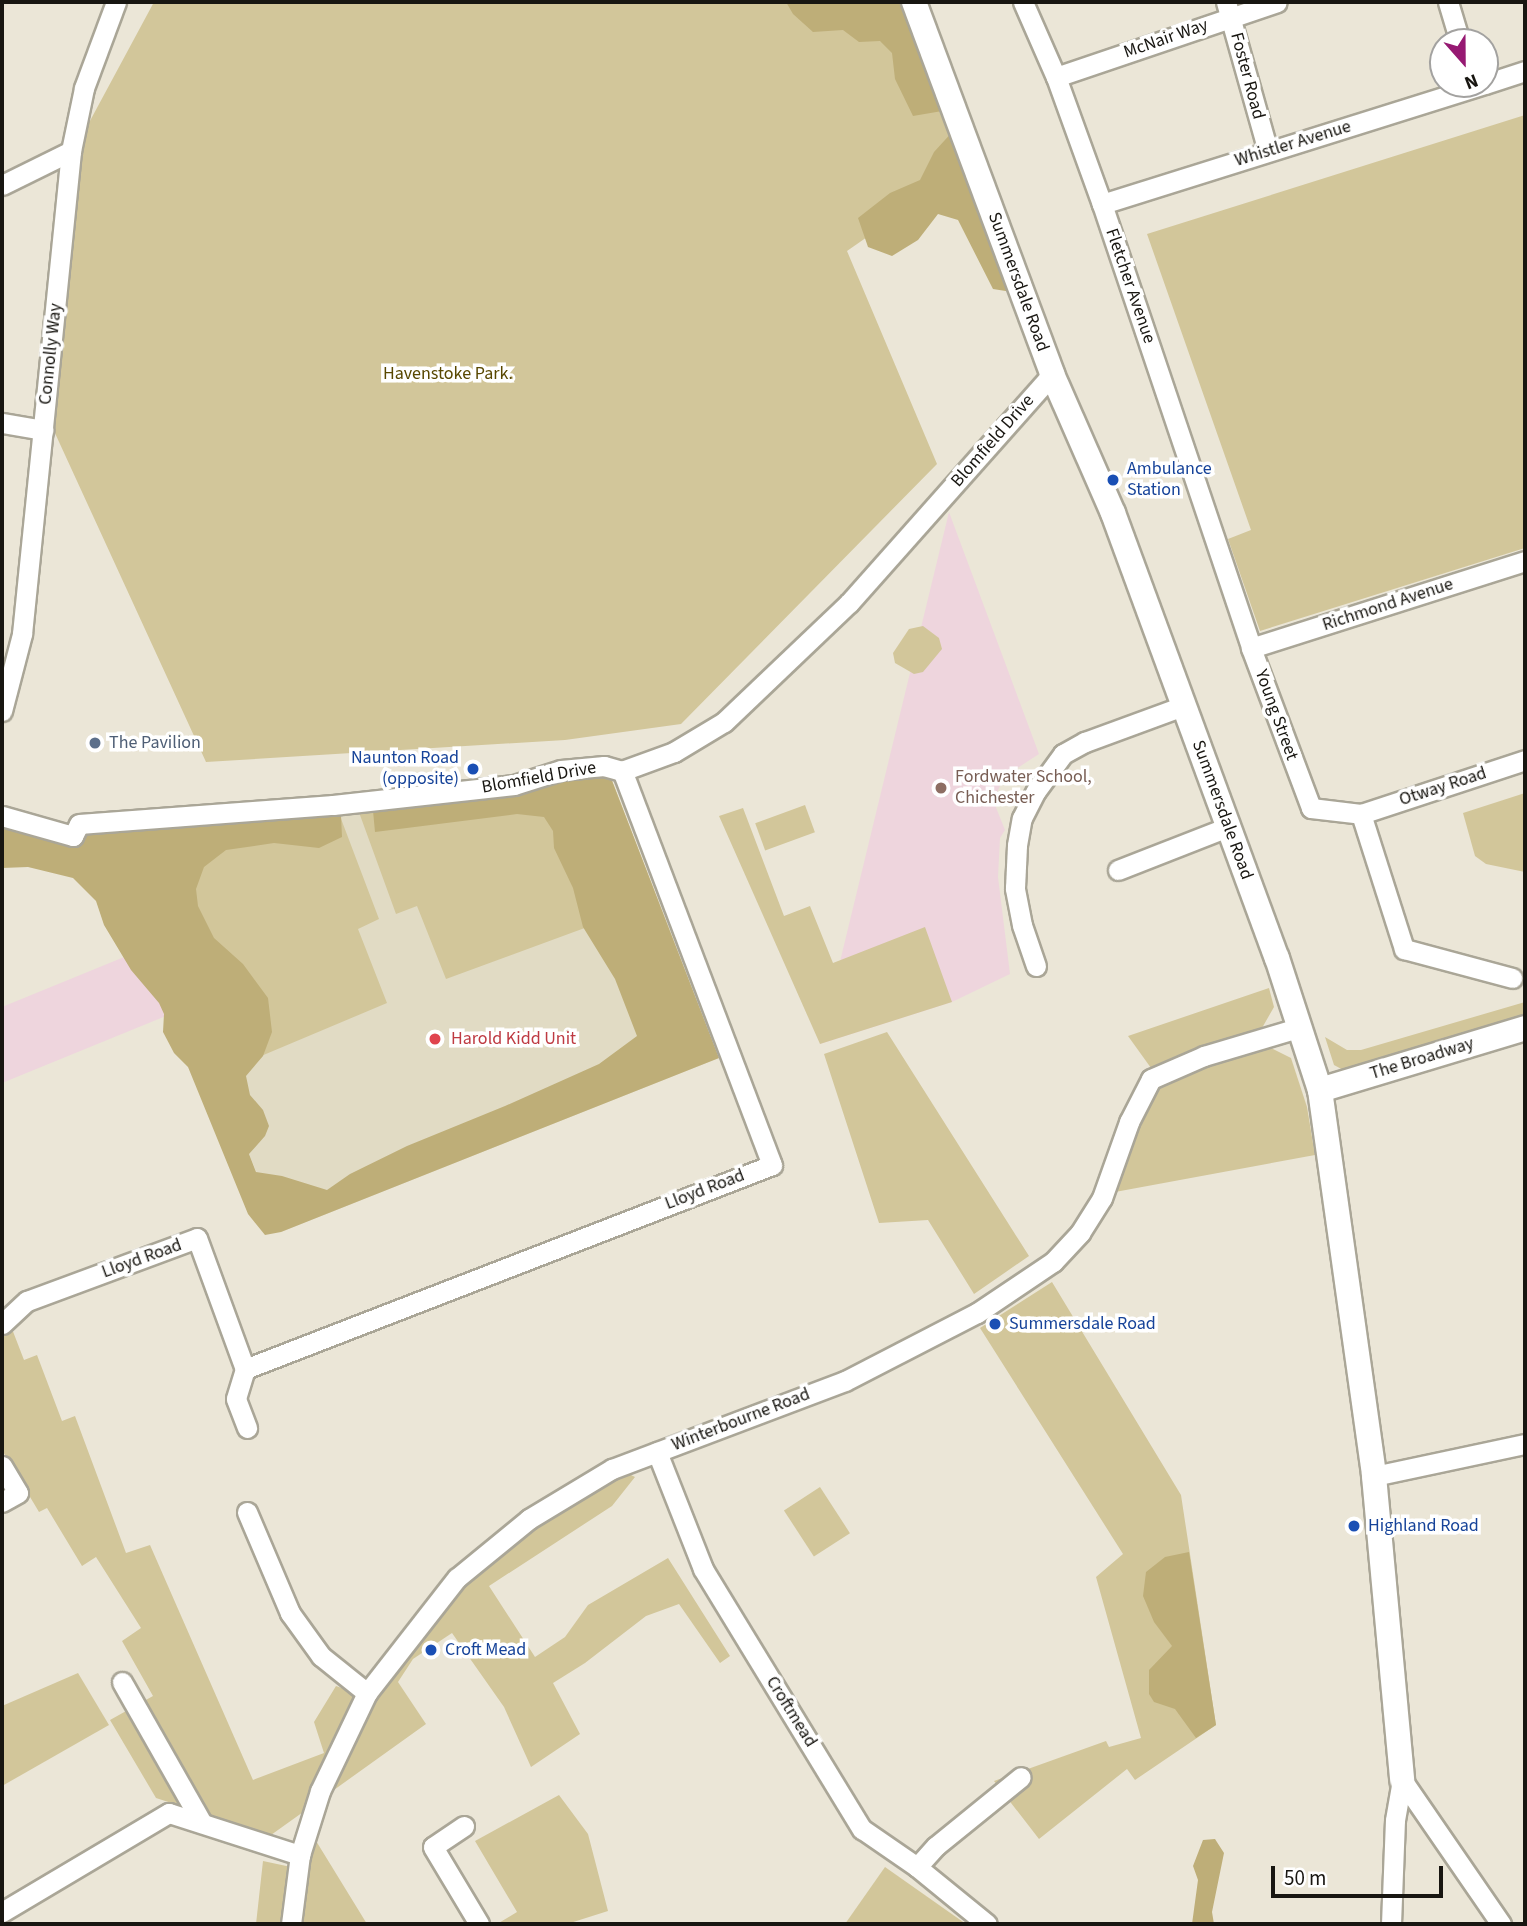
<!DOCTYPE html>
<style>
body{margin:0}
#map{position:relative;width:1527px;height:1926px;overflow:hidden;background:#ebe6d7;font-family:"Source Sans 3",sans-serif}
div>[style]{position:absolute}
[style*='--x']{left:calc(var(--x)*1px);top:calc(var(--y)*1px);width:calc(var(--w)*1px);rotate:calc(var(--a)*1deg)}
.built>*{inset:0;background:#e1dbc4}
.education>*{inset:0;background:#eed5dd}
.green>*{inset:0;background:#d2c69a;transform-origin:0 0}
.forest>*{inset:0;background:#beae78}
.roads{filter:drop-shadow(2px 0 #aaa697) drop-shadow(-2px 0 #aaa697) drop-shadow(0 2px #aaa697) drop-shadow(0 -2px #aaa697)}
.minor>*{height:19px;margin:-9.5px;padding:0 9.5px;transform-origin:9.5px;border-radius:9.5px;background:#fff}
.tertiary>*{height:24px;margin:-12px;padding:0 12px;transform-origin:12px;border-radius:12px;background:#fff}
.dots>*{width:19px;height:19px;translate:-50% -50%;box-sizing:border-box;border:4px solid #fff;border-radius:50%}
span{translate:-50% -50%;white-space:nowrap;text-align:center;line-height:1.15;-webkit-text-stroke:7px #fff;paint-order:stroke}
.street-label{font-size:18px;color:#181611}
.park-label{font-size:18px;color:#584700}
.transit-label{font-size:18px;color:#164399}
.left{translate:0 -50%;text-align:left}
.right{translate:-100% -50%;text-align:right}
.service-label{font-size:18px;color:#4e5e75}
.education-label{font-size:18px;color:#785e54}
.health-label{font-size:18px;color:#be3a42}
.frame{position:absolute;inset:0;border:4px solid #181611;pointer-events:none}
.north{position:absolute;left:1429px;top:28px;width:70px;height:70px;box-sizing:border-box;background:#fff;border:2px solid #a3a2a0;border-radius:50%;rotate:159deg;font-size:19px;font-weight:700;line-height:28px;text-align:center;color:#181611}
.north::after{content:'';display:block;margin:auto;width:24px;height:32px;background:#961972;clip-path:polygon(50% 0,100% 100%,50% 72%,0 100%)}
.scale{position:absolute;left:1271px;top:1866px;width:172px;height:32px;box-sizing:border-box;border:4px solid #181611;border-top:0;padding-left:9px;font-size:21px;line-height:24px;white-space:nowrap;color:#181611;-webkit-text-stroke:5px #fff;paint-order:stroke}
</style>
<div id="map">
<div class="built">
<div style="clip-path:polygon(609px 773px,719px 1058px,281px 1232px,115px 827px,340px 794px)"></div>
</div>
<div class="education">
<div style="clip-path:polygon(949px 512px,1039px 754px,1005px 776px,993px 800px,1005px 830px,1000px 838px,998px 877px,1010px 974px,952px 1002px,820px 1044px)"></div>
<div style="clip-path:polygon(156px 944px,183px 1009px,2px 1083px,2px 1007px)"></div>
</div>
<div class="green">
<div style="clip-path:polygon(154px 2px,906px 2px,969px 166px,847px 251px,937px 464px,681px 724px,565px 740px,206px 762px,54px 431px,84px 132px)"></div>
<div style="clip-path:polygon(1525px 115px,1525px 548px,1260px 631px,1228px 539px,1251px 530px,1147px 234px)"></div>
<div style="clip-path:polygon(923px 626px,939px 638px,942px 649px,923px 672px,914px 674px,895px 663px,893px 653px,909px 629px)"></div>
<div style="clip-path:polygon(609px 773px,658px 901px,446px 979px,417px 906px,396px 914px,352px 793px)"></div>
<div style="clip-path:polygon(1525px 793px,1525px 872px,1486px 864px,1475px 856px,1463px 813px)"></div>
<div style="clip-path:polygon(332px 795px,379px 919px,358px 929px,387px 1003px,216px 1075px,115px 827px)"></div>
<div style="left:805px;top:805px;width:29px;height:53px;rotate:70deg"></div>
<div style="clip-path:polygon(743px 808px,784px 916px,810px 906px,833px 963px,925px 927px,952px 1002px,820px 1044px,719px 816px)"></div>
<div style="clip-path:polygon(1269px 988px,1274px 1007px,1262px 1028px,1201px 1046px,1151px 1068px,1128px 1036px)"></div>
<div style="clip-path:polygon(1525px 1002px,1525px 1014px,1347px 1072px,1334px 1065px,1325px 1037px,1347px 1050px,1361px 1050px)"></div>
<div style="clip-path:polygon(887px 1032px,1029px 1256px,974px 1294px,928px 1220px,879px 1223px,824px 1054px)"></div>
<div style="clip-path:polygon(1271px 1048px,1291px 1058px,1307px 1107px,1315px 1155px,1115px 1192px,1137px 1125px,1160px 1085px,1209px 1065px)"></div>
<div style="clip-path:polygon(1052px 1282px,1181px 1495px,1216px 1725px,1135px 1780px,1127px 1769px,1039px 1839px,994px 1781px,1106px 1741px,1109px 1747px,1141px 1738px,1096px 1577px,1123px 1554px,980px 1328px)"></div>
<div style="clip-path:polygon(2px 1303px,24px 1360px,37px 1355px,62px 1421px,75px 1416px,126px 1553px,150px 1545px,253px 1780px,324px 1753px,314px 1722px,336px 1686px,370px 1698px,461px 1584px,533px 1524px,625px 1472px,635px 1477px,612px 1506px,489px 1586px,535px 1657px,565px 1637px,588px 1605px,668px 1558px,730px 1656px,720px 1663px,679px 1604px,646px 1616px,585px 1663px,553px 1683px,580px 1734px,531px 1767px,504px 1707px,452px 1633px,413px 1659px,398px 1682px,426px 1724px,271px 1835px,156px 1798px,110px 1720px,153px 1696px,122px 1641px,141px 1628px,96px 1557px,82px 1566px,47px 1508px,39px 1512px,2px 1450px)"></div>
<div style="left:820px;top:1487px;width:55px;height:43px;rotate:57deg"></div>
<div style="clip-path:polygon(78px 1673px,109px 1725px,2px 1786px,2px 1706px)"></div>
<div style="clip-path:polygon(559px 1795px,588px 1834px,608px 1911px,567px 1924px,497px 1924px,517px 1912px,475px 1841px)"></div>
<div style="clip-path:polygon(313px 1836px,367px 1924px,256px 1924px,263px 1861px,305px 1870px)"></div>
<div style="clip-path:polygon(885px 1867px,966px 1924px,845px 1924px)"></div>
</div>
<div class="forest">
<div style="clip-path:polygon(786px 2px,906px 2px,948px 110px,913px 116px,895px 79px,892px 53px,880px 41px,859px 42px,843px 30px,813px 32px,793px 14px)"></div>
<div style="clip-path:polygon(955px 129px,1012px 292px,993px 289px,958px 220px,938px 214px,918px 240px,892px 256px,868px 247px,858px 218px,890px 193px,920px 180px,934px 152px)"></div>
<div style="clip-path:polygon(609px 773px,719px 1058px,281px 1232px,265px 1235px,248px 1214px,188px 1067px,174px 1053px,163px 1032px,164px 1014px,159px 1003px,131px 970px,104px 925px,96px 901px,73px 878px,28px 867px,2px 868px,2px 820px,115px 827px,340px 794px,342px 837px,319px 848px,274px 843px,226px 850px,204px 867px,196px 889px,198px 906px,214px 938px,243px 964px,268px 998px,272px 1032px,263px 1056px,246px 1076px,250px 1095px,263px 1110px,269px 1126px,265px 1136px,249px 1154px,256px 1172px,282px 1176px,327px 1190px,350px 1174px,407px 1146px,505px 1106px,599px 1064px,637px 1036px,615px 979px,583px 927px,573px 888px,554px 848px,553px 831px,544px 817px,517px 814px,375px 832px,372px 800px)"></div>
<div style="clip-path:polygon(1189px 1552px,1216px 1725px,1196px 1738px,1175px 1709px,1154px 1702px,1149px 1694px,1149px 1670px,1172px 1646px,1154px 1622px,1143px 1596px,1146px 1572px,1165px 1557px)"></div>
<div style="clip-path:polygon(1215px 1839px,1224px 1853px,1212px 1912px,1214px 1924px,1192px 1924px,1198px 1880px,1193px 1866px,1203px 1840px)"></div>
</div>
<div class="roads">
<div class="minor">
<div style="--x:1023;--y:2;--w:82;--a:66.3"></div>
<div style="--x:1056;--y:77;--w:135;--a:70.1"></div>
<div style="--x:1102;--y:204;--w:468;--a:71.4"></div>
<div style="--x:1251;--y:648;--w:171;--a:69.4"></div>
<div style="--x:1311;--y:808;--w:50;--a:6.8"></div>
<div style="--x:1361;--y:814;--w:173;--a:-18.2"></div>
<div style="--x:1226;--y:2;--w:155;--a:74.3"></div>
<div style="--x:1448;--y:2;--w:42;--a:73.3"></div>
<div style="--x:1056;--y:77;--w:233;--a:-18.7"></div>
<div style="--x:1485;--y:84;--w:42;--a:-18"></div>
<div style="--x:2;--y:185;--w:77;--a:-26.2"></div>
<div style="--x:1102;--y:204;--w:400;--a:-17.4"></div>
<div style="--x:2;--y:423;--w:42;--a:9.7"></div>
<div style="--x:1251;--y:648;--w:287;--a:-17.6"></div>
<div style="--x:2;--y:711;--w:80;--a:-75.4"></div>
<div style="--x:22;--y:634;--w:485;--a:-84.2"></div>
<div style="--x:71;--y:151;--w:64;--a:-78.3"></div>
<div style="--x:84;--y:88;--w:92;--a:-69.6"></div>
<div style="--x:1361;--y:814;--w:142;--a:72.3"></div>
<div style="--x:1404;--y:949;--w:112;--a:15"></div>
<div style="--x:2;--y:816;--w:74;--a:15.7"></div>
<div style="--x:73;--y:836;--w:13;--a:-63"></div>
<div style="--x:79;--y:824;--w:255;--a:-4.3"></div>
<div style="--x:333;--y:805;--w:182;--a:-6.3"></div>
<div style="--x:514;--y:785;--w:49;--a:-17.7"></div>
<div style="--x:561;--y:770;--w:43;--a:-5.3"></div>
<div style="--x:604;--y:766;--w:19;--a:16"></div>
<div style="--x:622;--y:771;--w:55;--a:-20.1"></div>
<div style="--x:674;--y:752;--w:58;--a:-31"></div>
<div style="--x:724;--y:722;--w:173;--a:-43.6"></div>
<div style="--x:849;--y:603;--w:306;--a:-48.4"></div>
<div style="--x:1118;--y:870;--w:118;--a:-21.4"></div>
<div style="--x:1036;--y:966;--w:43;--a:-108.9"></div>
<div style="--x:1022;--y:925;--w:38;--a:-101"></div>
<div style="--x:1015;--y:888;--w:43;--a:-87.3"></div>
<div style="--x:1017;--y:845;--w:27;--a:-80"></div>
<div style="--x:1022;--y:818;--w:30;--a:-63"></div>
<div style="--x:1036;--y:791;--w:46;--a:-53.9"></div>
<div style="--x:1063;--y:754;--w:25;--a:-29"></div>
<div style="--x:1085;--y:742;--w:104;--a:-20.2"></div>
<div style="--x:2;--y:1324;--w:34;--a:-43"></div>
<div style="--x:27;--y:1301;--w:181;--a:-20.3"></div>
<div style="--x:197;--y:1238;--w:140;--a:69.9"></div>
<div style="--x:245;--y:1369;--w:565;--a:-21.16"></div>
<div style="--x:772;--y:1165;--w:422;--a:-110.8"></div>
<div style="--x:245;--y:1369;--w:31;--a:107"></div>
<div style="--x:236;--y:1399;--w:31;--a:69"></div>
<div style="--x:657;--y:1452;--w:126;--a:68.5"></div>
<div style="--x:703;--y:1569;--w:305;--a:58.6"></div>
<div style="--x:862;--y:1829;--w:67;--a:34.6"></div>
<div style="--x:917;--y:1867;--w:90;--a:39.2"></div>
<div style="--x:2;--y:1466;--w:31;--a:59"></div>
<div style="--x:18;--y:1493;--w:18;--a:151"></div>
<div style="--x:1374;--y:1476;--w:154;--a:-12"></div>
<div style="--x:247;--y:1512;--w:110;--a:66.9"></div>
<div style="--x:290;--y:1613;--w:53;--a:54.2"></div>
<div style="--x:321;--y:1656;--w:59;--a:38.8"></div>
<div style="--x:122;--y:1682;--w:162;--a:60.4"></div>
<div style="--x:1402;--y:1780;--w:175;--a:55.5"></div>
<div style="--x:464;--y:1826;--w:37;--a:146"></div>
<div style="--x:433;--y:1847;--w:90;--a:59.1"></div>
<div style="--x:917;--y:1867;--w:28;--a:-48"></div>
<div style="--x:936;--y:1846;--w:109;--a:-39.1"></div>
<div style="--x:2;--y:1912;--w:194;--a:-30.7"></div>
<div style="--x:169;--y:1813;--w:138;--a:17.8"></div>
<div style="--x:291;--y:1924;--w:70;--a:-82.6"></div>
<div style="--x:300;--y:1855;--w:67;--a:-72.6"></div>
<div style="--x:320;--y:1791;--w:109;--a:-64.4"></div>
<div style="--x:367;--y:1693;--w:146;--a:-52"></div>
<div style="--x:457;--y:1578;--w:93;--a:-39.3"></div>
<div style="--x:529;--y:1519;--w:97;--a:-31.1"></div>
<div style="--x:612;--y:1469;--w:249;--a:-20.7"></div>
<div style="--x:845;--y:1381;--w:148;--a:-27.3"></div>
<div style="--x:977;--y:1313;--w:92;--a:-33.9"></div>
<div style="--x:1053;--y:1262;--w:40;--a:-47"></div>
<div style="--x:1080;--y:1233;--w:41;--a:-57.8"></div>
<div style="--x:1102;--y:1198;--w:81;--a:-70.4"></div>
<div style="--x:1129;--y:1122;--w:48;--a:-62.9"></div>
<div style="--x:1151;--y:1079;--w:58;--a:-23.5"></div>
<div style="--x:1204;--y:1056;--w:101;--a:-16.6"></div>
<div style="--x:1391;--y:1924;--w:104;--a:-87.8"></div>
<div style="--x:1395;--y:1820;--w:41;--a:-80.1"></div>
</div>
<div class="tertiary">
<div style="--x:914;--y:2;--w:397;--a:69.6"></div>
<div style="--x:1052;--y:374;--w:152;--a:66.3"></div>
<div style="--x:1113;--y:513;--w:474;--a:69.8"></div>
<div style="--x:1277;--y:958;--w:139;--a:72"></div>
<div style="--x:1320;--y:1090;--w:390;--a:82"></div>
<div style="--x:1374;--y:1476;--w:305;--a:84.7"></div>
<div style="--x:1320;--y:1090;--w:214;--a:-16.8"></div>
</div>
</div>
<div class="dots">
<div style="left:1113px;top:480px;background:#1a4fb4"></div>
<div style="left:95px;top:743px;background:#5c6f8a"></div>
<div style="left:473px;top:769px;background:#1a4fb4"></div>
<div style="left:941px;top:788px;background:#8d6e63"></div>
<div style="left:435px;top:1039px;background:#e0444e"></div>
<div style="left:995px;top:1324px;background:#1a4fb4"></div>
<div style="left:1354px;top:1526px;background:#1a4fb4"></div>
<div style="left:431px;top:1650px;background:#1a4fb4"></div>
</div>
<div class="street-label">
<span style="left:1166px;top:39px;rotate:-19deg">McNair Way</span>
<span style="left:1247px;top:76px;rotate:75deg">Foster Road</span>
<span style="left:1293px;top:144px;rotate:-17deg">Whistler Avenue</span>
<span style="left:1018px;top:282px;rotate:70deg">Summersdale Road</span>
<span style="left:1130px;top:286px;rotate:71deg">Fletcher Avenue</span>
<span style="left:51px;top:354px;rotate:-84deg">Connolly Way</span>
<span style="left:993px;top:441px;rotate:-49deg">Blomfield Drive</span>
<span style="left:1388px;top:605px;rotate:-18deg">Richmond Avenue</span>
<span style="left:1276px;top:715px;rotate:70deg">Young Street</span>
<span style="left:539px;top:778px;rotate:-10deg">Blomfield Drive</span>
<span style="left:1443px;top:787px;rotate:-18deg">Otway Road</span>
<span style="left:1222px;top:810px;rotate:70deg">Summersdale Road</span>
<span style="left:1422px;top:1059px;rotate:-17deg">The Broadway</span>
<span style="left:705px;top:1190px;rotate:-21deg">Lloyd Road</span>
<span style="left:142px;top:1259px;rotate:-20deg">Lloyd Road</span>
<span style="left:741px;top:1420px;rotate:-21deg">Winterbourne Road</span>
<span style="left:791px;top:1712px;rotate:58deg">Croftmead</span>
</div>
<div class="park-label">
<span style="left:448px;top:374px">Havenstoke Park.</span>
</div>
<div class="transit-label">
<span class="left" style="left:1127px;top:480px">Ambulance<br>Station</span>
<span class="right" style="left:459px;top:769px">Naunton Road<br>(opposite)</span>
<span class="left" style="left:1009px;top:1324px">Summersdale Road</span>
<span class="left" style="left:1368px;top:1526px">Highland Road</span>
<span class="left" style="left:445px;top:1650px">Croft Mead</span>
</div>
<div class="service-label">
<span class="left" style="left:109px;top:743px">The Pavilion</span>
</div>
<div class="education-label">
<span class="left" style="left:955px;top:788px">Fordwater School,<br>Chichester</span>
</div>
<div class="health-label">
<span class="left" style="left:451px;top:1039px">Harold Kidd Unit</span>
</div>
<div class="frame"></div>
<div class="north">N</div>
<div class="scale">50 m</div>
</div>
